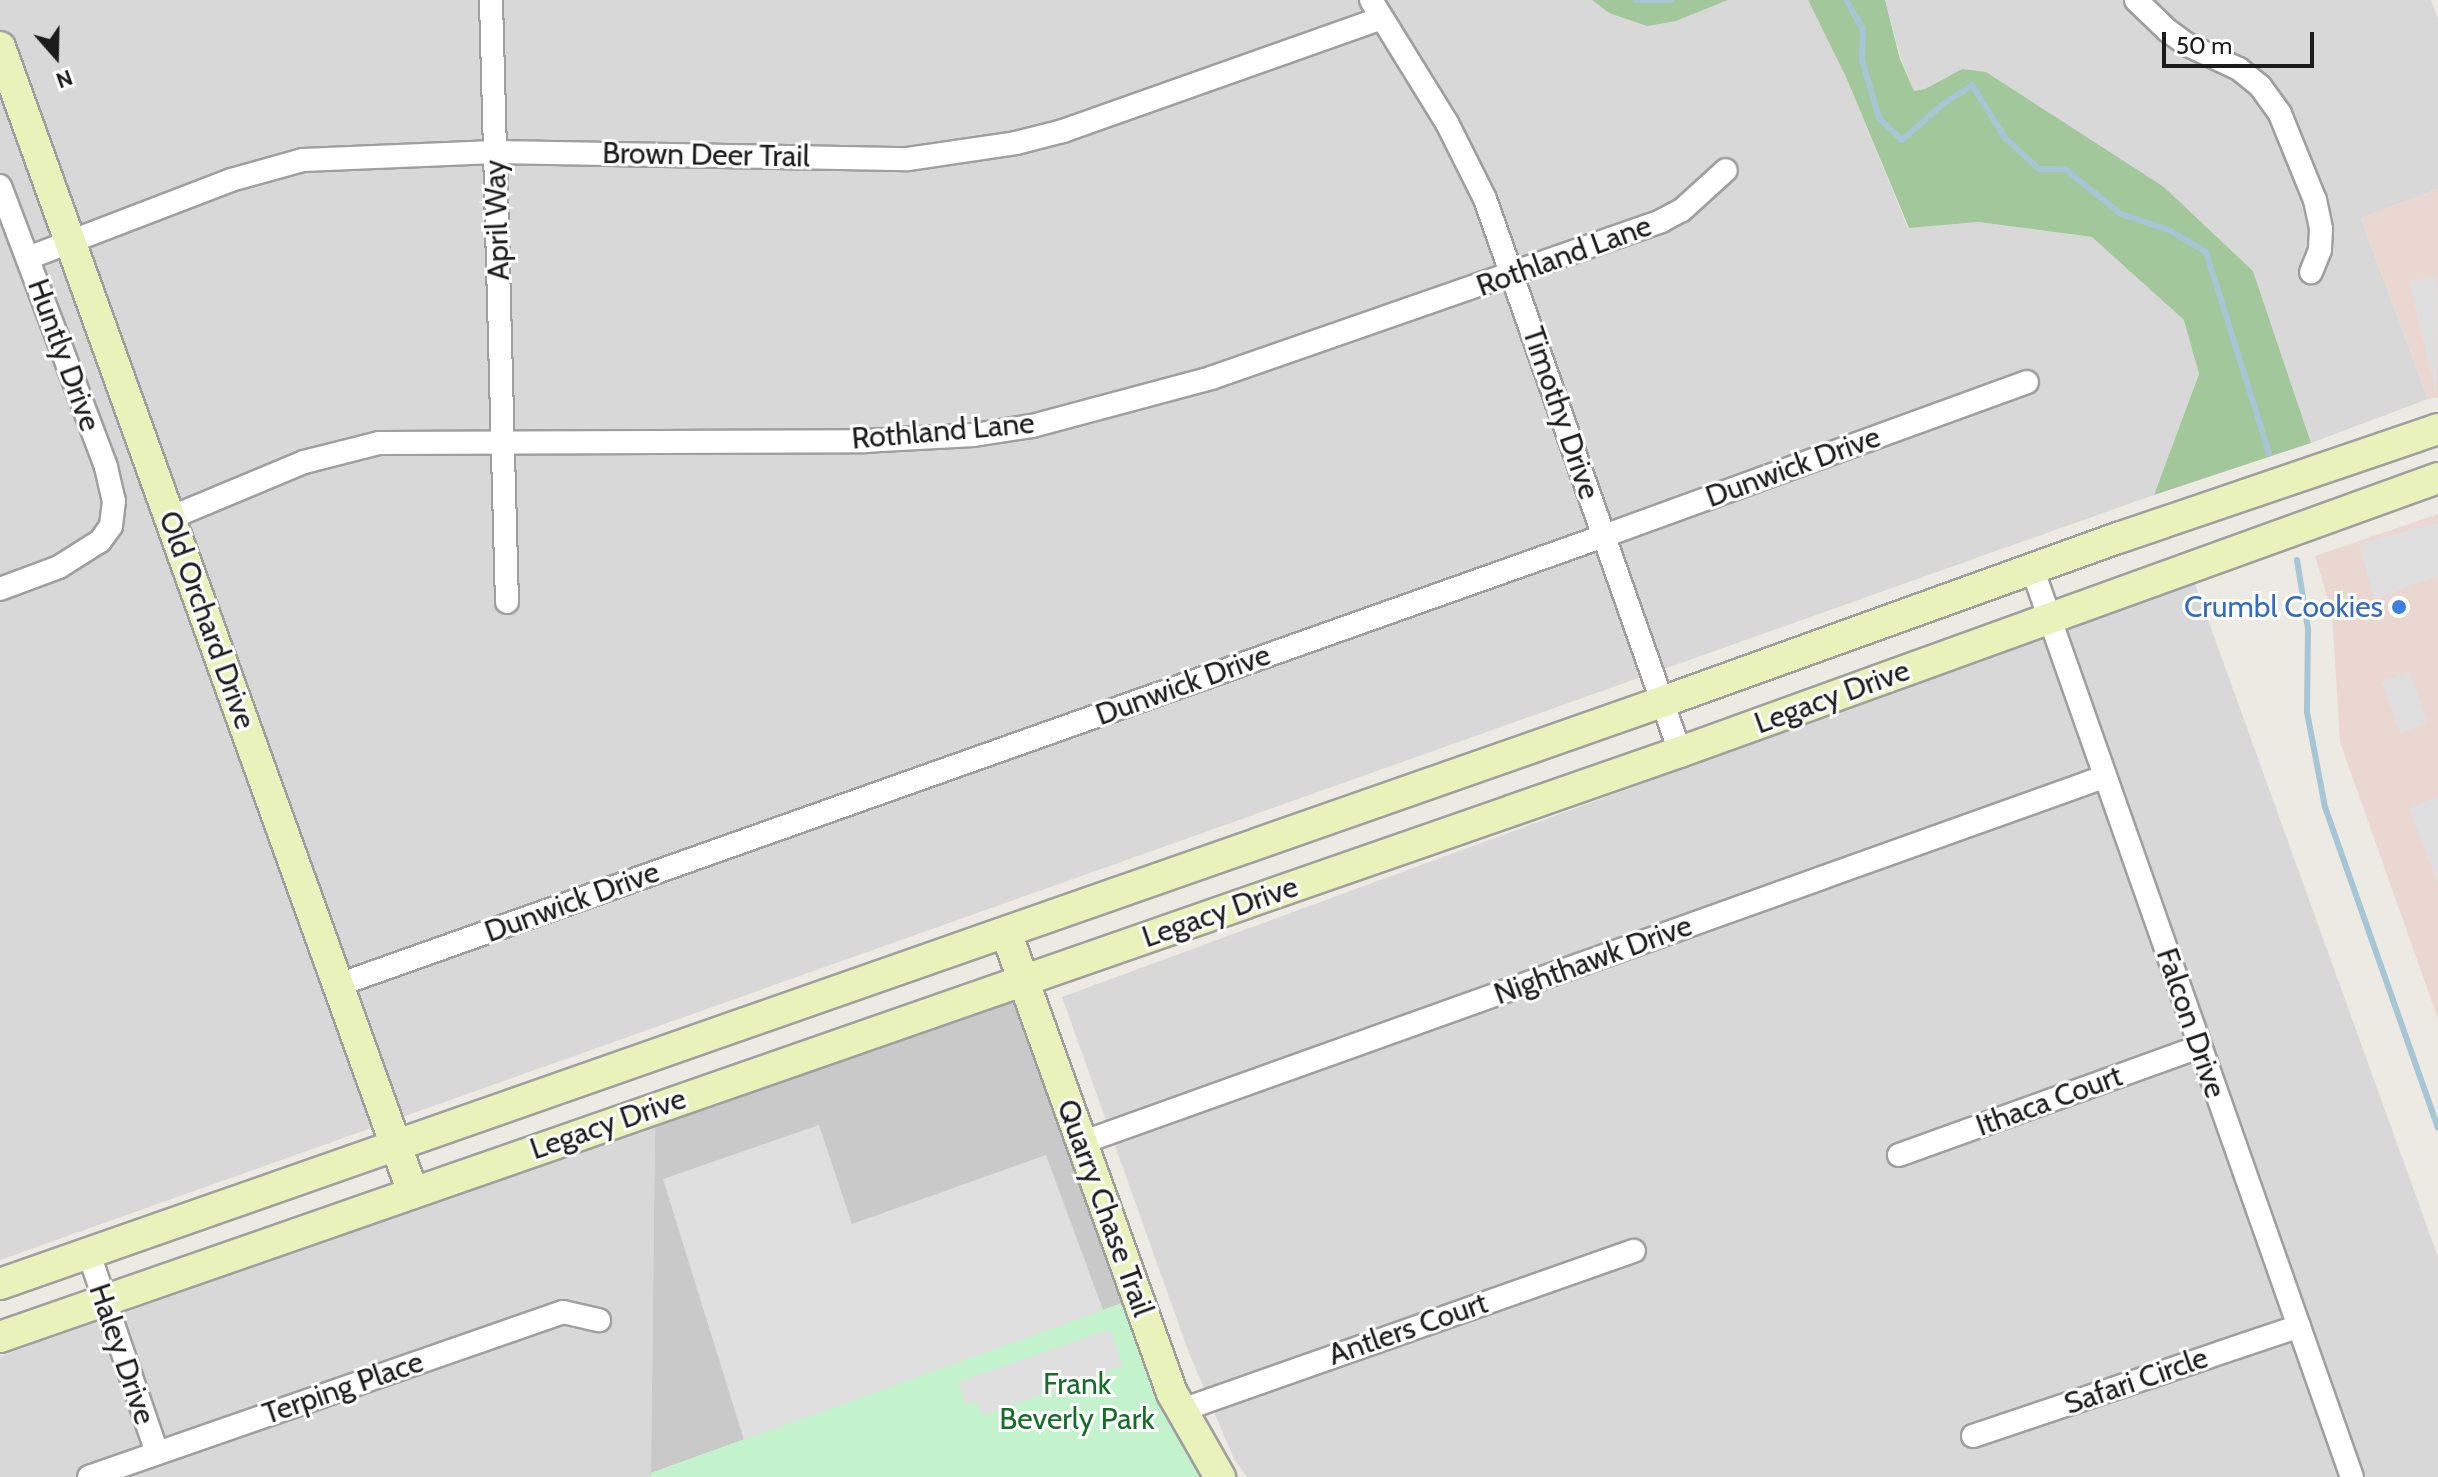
<!DOCTYPE html>
<style>
body{margin:0}
#map{position:relative;width:2438px;height:1477px;overflow:hidden;background:#eceae2;font-family:Cabin,sans-serif}
div>[style]{position:absolute}
[style*='--x']{left:calc(var(--x)*1px);top:calc(var(--y)*1px);width:calc(var(--w)*1px);rotate:calc(var(--a)*1deg)}
.residential>*{inset:0;background:#d9d8d8}
.commercial>*{inset:0;background:#ebd7d2}
.religious>*{inset:0;background:#c9c9c9}
.forest>*{inset:0;background:#a2c79b}
.park>*{inset:0;background:#c2f3cc}
.parking>*{inset:0;background:#dfdfdf;transform-origin:0 0}
.stream>*{height:6px;margin:-3px;padding:0 3px;transform-origin:3px;border-radius:3px;background:#a6c5d5}
.roads{filter:drop-shadow(2px 0 #9f9f9f) drop-shadow(-2px 0 #9f9f9f) drop-shadow(0 2px #9f9f9f) drop-shadow(0 -2px #9f9f9f)}
.street>*{height:22px;margin:-11px;padding:0 11px;transform-origin:11px;border-radius:11px;background:#fff}
.secondary>*{height:30px;margin:-15px;padding:0 15px;transform-origin:15px;border-radius:15px;background:#e8f2ba}
.dots>*{width:22px;height:22px;translate:-50% -50%;box-sizing:border-box;border:4px solid #fff;border-radius:50%}
span{translate:-50% -50%;white-space:nowrap;text-align:center;line-height:1.15;-webkit-text-stroke:6px #fff;paint-order:stroke}
.street-label{font-size:30px;color:#1b1b1b}
.shop-label{font-size:30px;color:#366cbe}
.right{translate:-100% -50%;text-align:right}
.park-label{font-size:30px;color:#166d29}
.north{position:absolute;left:16px;top:16px;width:80px;height:80px;-webkit-text-stroke:6px #fff;paint-order:stroke;rotate:160deg;font-size:22px;font-weight:700;line-height:32px;text-align:center;color:#1b1b1b}
.north::after{content:'';display:block;margin:auto;width:28px;height:36px;background:#1b1b1b;clip-path:polygon(50% 0,100% 100%,50% 72%,0 100%)}
.scale{position:absolute;left:2162px;top:32px;width:152px;height:36px;box-sizing:border-box;border:4px solid #1b1b1b;border-top:0;padding-left:10px;font-size:24px;line-height:28px;white-space:nowrap;color:#1b1b1b;-webkit-text-stroke:6px #fff;paint-order:stroke}
</style>
<div id="map">
<div class="residential">
<div style="clip-path:polygon(0 0,1592px 0,1609px 13px,1676px 21px,1728px 0,1808px 0,1846px 77px,1908px 228px,1978px 222px,2092px 237px,2185px 320px,2199px 374px,2154px 495px,0 1260px)"></div>
<div style="clip-path:polygon(1885px 0,2431px 0,2438px 19px,2438px 189px,2361px 218px,2428px 399px,2311px 443px,2253px 271px,2164px 187px,1962px 69px,1925px 89px,1914px 91px,1901px 59px)"></div>
<div style="clip-path:polygon(2194px 581px,2438px 1257px,2438px 1477px,1247px 1477px,1234px 1459px,1189px 1353px,1062px 997px)"></div>
<div style="clip-path:polygon(655px 1126px,651px 1477px,0 1477px,0 1356px)"></div>
</div>
<div class="commercial">
<div style="clip-path:polygon(2438px 189px,2438px 397px,2428px 399px,2361px 218px)"></div>
<div style="clip-path:polygon(2438px 514px,2438px 1019px,2340px 742px,2332px 613px,2315px 556px)"></div>
</div>
<div class="religious">
<div style="clip-path:polygon(1010px 1002px,1017px 1006px,1125px 1302px,651px 1473px,655px 1126px)"></div>
</div>
<div class="forest">
<div style="clip-path:polygon(1592px 0,1728px 0,1676px 21px,1647px 26px,1609px 13px)"></div>
<div style="clip-path:polygon(1808px 0,1885px 0,1900px 59px,1914px 91px,1925px 89px,1962px 69px,1986px 72px,2164px 187px,2253px 271px,2311px 443px,2154px 495px,2199px 374px,2184px 320px,2092px 237px,1978px 222px,1909px 228px,1846px 77px)"></div>
</div>
<div class="park">
<div style="clip-path:polygon(1125px 1302px,1162px 1406px,1201px 1477px,651px 1477px,651px 1473px)"></div>
</div>
<div class="parking">
<div style="clip-path:polygon(2434px 276px,2438px 298px,2436px 392px,2409px 281px)"></div>
<div style="clip-path:polygon(2438px 523px,2438px 576px,2374px 599px,2359px 544px)"></div>
<div style="left:2409px;top:672px;width:54px;height:29px;rotate:70deg"></div>
<div style="clip-path:polygon(2438px 797px,2438px 883px,2409px 808px)"></div>
<div style="clip-path:polygon(819px 1125px,852px 1224px,1046px 1155px,1103px 1310px,744px 1440px,663px 1179px)"></div>
<div style="clip-path:polygon(1110px 1329px,1123px 1366px,982px 1416px,977px 1403px,965px 1403px,958px 1382px)"></div>
</div>
<div class="stream">
<div style="--x:1636;--y:0;--w:35;--a:0"></div>
<div style="--x:1846;--y:0;--w:34;--a:60"></div>
<div style="--x:1863;--y:30;--w:30;--a:92"></div>
<div style="--x:1862;--y:60;--w:60;--a:73.7"></div>
<div style="--x:1879;--y:118;--w:32;--a:44"></div>
<div style="--x:1902;--y:140;--w:55;--a:-41.3"></div>
<div style="--x:1943;--y:104;--w:35;--a:-33"></div>
<div style="--x:1972;--y:85;--w:62;--a:58.1"></div>
<div style="--x:2005;--y:138;--w:46;--a:42.4"></div>
<div style="--x:2039;--y:169;--w:26;--a:0"></div>
<div style="--x:2065;--y:169;--w:72;--a:38.8"></div>
<div style="--x:2121;--y:214;--w:51;--a:18.4"></div>
<div style="--x:2169;--y:230;--w:43;--a:30.7"></div>
<div style="--x:2206;--y:252;--w:211;--a:72.6"></div>
<div style="--x:2297;--y:560;--w:70;--a:80.9"></div>
<div style="--x:2308;--y:629;--w:83;--a:90.7"></div>
<div style="--x:2307;--y:712;--w:97;--a:79.3"></div>
<div style="--x:2325;--y:807;--w:340;--a:70.6"></div>
</div>
<div class="roads">
<div class="street">
<div style="--x:491;--y:0;--w:602;--a:88.48"></div>
<div style="--x:1371;--y:0;--w:145;--a:58.3"></div>
<div style="--x:1447;--y:123;--w:85;--a:63.4"></div>
<div style="--x:1485;--y:199;--w:586;--a:70.58"></div>
<div style="--x:2136;--y:0;--w:43;--a:44.1"></div>
<div style="--x:2167;--y:30;--w:26;--a:36"></div>
<div style="--x:2188;--y:45;--w:56;--a:25.2"></div>
<div style="--x:2239;--y:69;--w:27;--a:39"></div>
<div style="--x:2260;--y:86;--w:34;--a:54"></div>
<div style="--x:2280;--y:114;--w:93;--a:67.9"></div>
<div style="--x:2315;--y:200;--w:30;--a:78"></div>
<div style="--x:2321;--y:229;--w:21;--a:93"></div>
<div style="--x:2320;--y:250;--w:24;--a:112"></div>
<div style="--x:0;--y:186;--w:300;--a:69.3"></div>
<div style="--x:106;--y:467;--w:35;--a:77"></div>
<div style="--x:114;--y:501;--w:25;--a:97"></div>
<div style="--x:111;--y:526;--w:19;--a:126"></div>
<div style="--x:100;--y:541;--w:49;--a:147.6"></div>
<div style="--x:59;--y:567;--w:63;--a:159.6"></div>
<div style="--x:28;--y:258;--w:217;--a:-21"></div>
<div style="--x:231;--y:180;--w:75;--a:-15.5"></div>
<div style="--x:303;--y:160;--w:192;--a:-2.4"></div>
<div style="--x:495;--y:152;--w:413;--a:1"></div>
<div style="--x:908;--y:159;--w:109;--a:-8.4"></div>
<div style="--x:1016;--y:143;--w:49;--a:-14.3"></div>
<div style="--x:1063;--y:131;--w:336;--a:-19.5"></div>
<div style="--x:170;--y:518;--w:145;--a:-22.7"></div>
<div style="--x:304;--y:462;--w:77;--a:-14.2"></div>
<div style="--x:379;--y:443;--w:486;--a:-0.2"></div>
<div style="--x:865;--y:441;--w:109;--a:-3.2"></div>
<div style="--x:974;--y:435;--w:59;--a:-8.8"></div>
<div style="--x:1032;--y:426;--w:185;--a:-15"></div>
<div style="--x:1211;--y:378;--w:477;--a:-19.2"></div>
<div style="--x:1661;--y:221;--w:24;--a:-28"></div>
<div style="--x:1682;--y:210;--w:59;--a:-42.3"></div>
<div style="--x:2032;--y:568;--w:964;--a:70.61"></div>
<div style="--x:338;--y:985;--w:1343;--a:-19.53"></div>
<div style="--x:1604;--y:536;--w:450;--a:-20"></div>
<div style="--x:1081;--y:1143;--w:1087;--a:-19.69"></div>
<div style="--x:1899;--y:1155;--w:319;--a:-19.8"></div>
<div style="--x:89;--y:1254;--w:210;--a:71.1"></div>
<div style="--x:1182;--y:1410;--w:479;--a:-19.4"></div>
<div style="--x:1973;--y:1436;--w:344;--a:-18.6"></div>
<div style="--x:89;--y:1477;--w:502;--a:-19.19"></div>
<div style="--x:563;--y:1312;--w:37;--a:13"></div>
</div>
<div class="secondary">
<div style="--x:0;--y:47;--w:1218;--a:70.18"></div>
<div style="--x:1006;--y:932;--w:490;--a:70.2"></div>
<div style="--x:1172;--y:1393;--w:97;--a:60.3"></div>
<div style="--x:0;--y:1284;--w:1761;--a:-19.3"></div>
<div style="--x:1662;--y:702;--w:485;--a:-19.8"></div>
<div style="--x:2118;--y:538;--w:338;--a:-18.8"></div>
<div style="--x:0;--y:1337;--w:1779;--a:-19.2"></div>
<div style="--x:1680;--y:752;--w:806;--a:-19.87"></div>
</div>
</div>
<div class="dots">
<div style="left:2399px;top:607px;background:#3f7fe0"></div>
</div>
<div class="street-label">
<span style="left:706px;top:155px;rotate:1deg">Brown Deer Trail</span>
<span style="left:497px;top:220px;rotate:-92deg">April Way</span>
<span style="left:1564px;top:256px;rotate:-20deg">Rothland Lane</span>
<span style="left:64px;top:355px;rotate:70deg">Huntly Drive</span>
<span style="left:1561px;top:413px;rotate:71deg">Timothy Drive</span>
<span style="left:943px;top:431px;rotate:-5deg">Rothland Lane</span>
<span style="left:1793px;top:467px;rotate:-20deg">Dunwick Drive</span>
<span style="left:207px;top:620px;rotate:70deg">Old Orchard Drive</span>
<span style="left:1183px;top:685px;rotate:-20deg">Dunwick Drive</span>
<span style="left:1832px;top:697px;rotate:-20deg">Legacy Drive</span>
<span style="left:572px;top:902px;rotate:-20deg">Dunwick Drive</span>
<span style="left:1220px;top:912px;rotate:-19deg">Legacy Drive</span>
<span style="left:1593px;top:960px;rotate:-20deg">Nighthawk Drive</span>
<span style="left:2191px;top:1023px;rotate:71deg">Falcon Drive</span>
<span style="left:2049px;top:1101px;rotate:-20deg">Ithaca Court</span>
<span style="left:608px;top:1124px;rotate:-19deg">Legacy Drive</span>
<span style="left:1105px;top:1208px;rotate:70deg">Quarry Chase Trail</span>
<span style="left:1408px;top:1329px;rotate:-19deg">Antlers Court</span>
<span style="left:122px;top:1354px;rotate:71deg">Haley Drive</span>
<span style="left:2136px;top:1381px;rotate:-19deg">Safari Circle</span>
<span style="left:343px;top:1388px;rotate:-19deg">Terping Place</span>
</div>
<div class="shop-label">
<span class="right" style="left:2383px;top:607px">Crumbl Cookies</span>
</div>
<div class="park-label">
<span style="left:1077px;top:1401px">Frank<br>Beverly Park</span>
</div>
<div class="north">N</div>
<div class="scale">50 m</div>
</div>
